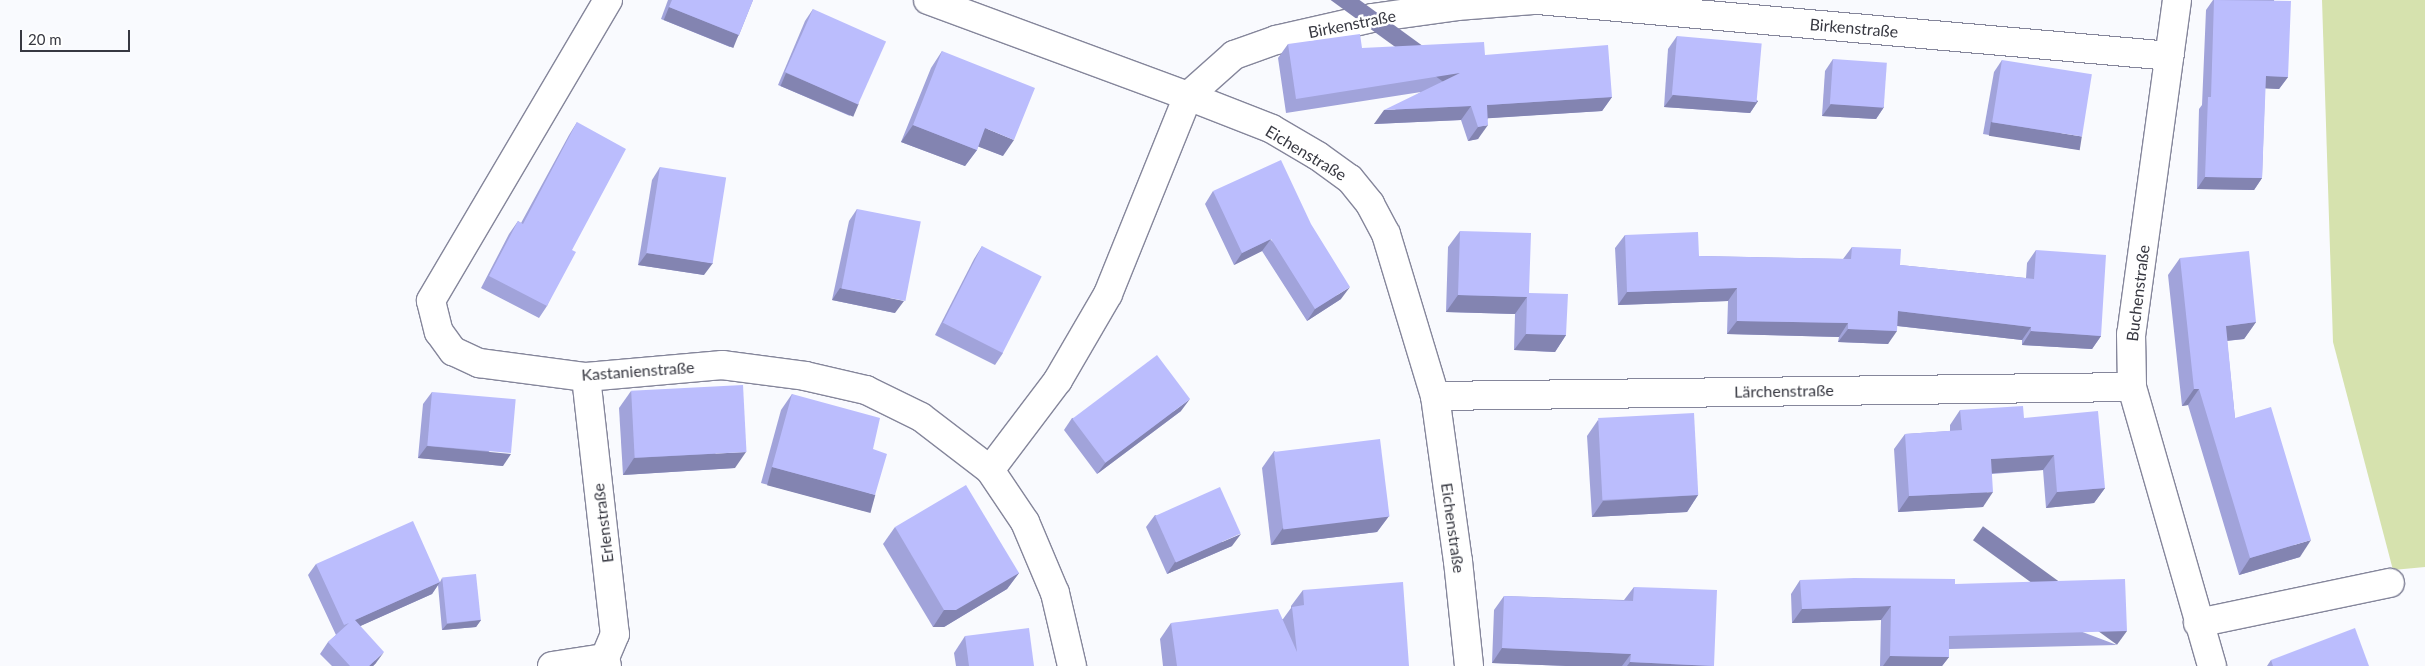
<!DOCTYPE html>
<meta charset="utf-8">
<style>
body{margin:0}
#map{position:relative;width:2425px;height:666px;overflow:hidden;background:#f9fafe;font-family:Lato,sans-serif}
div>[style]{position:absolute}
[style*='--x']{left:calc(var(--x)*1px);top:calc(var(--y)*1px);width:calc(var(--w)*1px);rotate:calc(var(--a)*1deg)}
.green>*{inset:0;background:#d6e2ae}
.roads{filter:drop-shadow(1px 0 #85869b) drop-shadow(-1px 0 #85869b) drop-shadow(0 1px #85869b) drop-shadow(0 -1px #85869b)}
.minor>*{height:28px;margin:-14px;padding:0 14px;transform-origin:14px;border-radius:14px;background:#fff}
.wall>*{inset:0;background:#a1a3da}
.shaded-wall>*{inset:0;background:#8384b1;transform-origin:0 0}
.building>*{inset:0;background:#bbbdfd;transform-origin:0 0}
span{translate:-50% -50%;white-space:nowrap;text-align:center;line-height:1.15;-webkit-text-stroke:5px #fff;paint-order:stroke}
.street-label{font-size:16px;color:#373841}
.scale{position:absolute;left:20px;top:30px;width:110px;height:22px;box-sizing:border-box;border:2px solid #373841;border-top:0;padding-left:6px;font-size:15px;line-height:18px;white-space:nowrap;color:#373841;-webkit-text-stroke:4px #fff;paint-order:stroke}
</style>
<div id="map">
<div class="green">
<div style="clip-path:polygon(2322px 0,2425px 0,2425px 567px,2393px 570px,2333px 342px)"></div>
</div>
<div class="roads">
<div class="minor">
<div style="--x:608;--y:0;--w:349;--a:120.5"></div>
<div style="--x:431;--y:301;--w:32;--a:76"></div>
<div style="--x:439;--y:332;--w:24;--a:54"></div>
<div style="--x:453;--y:351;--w:29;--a:25"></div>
<div style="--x:479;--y:363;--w:108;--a:7.5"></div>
<div style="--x:586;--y:377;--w:137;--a:-5"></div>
<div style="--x:722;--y:365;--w:84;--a:7.5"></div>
<div style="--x:805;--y:376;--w:63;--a:12.9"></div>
<div style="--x:866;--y:390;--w:61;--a:26.1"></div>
<div style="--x:921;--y:417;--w:87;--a:37.5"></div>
<div style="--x:990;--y:470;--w:63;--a:56.1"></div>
<div style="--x:1025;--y:522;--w:77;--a:67.1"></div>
<div style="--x:1055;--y:593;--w:75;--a:76.9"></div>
<div style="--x:928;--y:0;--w:277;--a:20.3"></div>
<div style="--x:1188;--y:96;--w:90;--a:21.4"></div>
<div style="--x:1272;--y:129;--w:53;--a:30.4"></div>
<div style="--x:1318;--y:156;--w:39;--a:36"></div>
<div style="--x:1350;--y:179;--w:32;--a:51"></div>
<div style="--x:1370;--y:204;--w:34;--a:62"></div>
<div style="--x:1386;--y:234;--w:169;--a:73.2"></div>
<div style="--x:1435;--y:396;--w:167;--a:82.1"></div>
<div style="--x:1458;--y:561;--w:106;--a:84"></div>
<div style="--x:1538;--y:0;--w:634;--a:5.06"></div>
<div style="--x:2177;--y:0;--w:337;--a:97.8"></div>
<div style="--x:2131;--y:334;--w:53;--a:88.9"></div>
<div style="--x:2132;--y:387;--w:290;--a:74"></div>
<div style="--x:586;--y:377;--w:259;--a:83.6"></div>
<div style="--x:615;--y:634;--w:26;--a:113"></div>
<div style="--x:605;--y:658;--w:8;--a:76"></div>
<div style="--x:1435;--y:396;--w:697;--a:-0.74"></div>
<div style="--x:990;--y:470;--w:113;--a:-52.9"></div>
<div style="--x:1058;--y:380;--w:99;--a:-59.8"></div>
<div style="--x:1108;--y:294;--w:214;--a:-68"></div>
<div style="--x:1188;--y:96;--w:62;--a:-41.7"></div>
<div style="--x:1234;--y:55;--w:45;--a:-19.7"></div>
<div style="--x:1276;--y:40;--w:98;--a:-12.9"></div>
<div style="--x:1372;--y:18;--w:86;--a:-8"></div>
<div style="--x:1457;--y:6;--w:76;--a:-4.5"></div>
<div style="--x:2198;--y:623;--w:196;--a:-11.8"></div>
<div style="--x:552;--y:666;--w:54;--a:-8.6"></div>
</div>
</div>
<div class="wall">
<div style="clip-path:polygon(668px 0,753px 0,739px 35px,730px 47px,661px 19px)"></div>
<div style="clip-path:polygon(2213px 0,2274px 0,2288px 77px,2279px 89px,2265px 88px,2262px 178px,2254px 190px,2197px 189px,2199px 109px,2202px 105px,2206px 10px)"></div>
<div style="clip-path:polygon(813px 9px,850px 116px,778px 85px,805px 21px)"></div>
<div style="clip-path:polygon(1677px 36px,1758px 101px,1750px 113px,1664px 107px,1668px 49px)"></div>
<div style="clip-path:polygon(1288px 44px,1485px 55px,1612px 97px,1602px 111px,1488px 118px,1478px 139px,1468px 141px,1461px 120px,1374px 124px,1421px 92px,1286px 113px,1278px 58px)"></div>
<div style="clip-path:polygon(942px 51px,1003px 156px,978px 146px,977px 150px,965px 166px,901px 142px,931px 68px)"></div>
<div style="clip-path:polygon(1833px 59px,1884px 107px,1876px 119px,1822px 116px,1825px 71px)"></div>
<div style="clip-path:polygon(2002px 60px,2074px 149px,1983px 134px,1994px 72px)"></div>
<div style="clip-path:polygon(577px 122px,572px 250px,547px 306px,539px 318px,481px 288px,509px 234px,518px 221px,521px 223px,569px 135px)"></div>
<div style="clip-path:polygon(660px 167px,704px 275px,638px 265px,652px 180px)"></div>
<div style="clip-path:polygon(1213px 191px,1341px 299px,1307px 321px,1262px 251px,1234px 265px,1205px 204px)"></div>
<div style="clip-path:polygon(857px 209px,895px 313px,832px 300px,849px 221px)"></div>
<div style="clip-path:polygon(1460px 231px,1529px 293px,1566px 335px,1555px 352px,1514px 350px,1515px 314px,1446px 312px,1448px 247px)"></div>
<div style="clip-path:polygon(1625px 235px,1699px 256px,1843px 259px,1852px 247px,1900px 265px,2026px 278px,2027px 263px,2036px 250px,2101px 336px,2092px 349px,2022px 345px,2022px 340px,1897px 326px,1888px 344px,1838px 342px,1839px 337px,1727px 334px,1728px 301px,1618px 305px,1615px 248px)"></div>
<div style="clip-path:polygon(982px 246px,1003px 353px,995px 365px,935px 335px,974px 259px)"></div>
<div style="clip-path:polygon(2180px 258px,2256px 322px,2244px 339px,2227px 341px,2235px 418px,2300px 557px,2239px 575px,2188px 405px,2182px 406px,2168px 275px)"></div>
<div style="clip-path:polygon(631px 391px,735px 468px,623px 475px,619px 408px)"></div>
<div style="clip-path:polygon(432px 392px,503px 466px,418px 458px,423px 404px)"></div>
<div style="clip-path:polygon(792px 394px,873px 449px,864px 511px,761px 483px,781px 410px)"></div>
<div style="clip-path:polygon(1960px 410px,2024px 418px,2105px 488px,2094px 503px,2046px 508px,2043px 470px,1992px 474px,1983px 507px,1898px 512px,1894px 449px,1905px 434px,1950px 431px,1950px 425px)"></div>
<div style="clip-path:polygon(1181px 411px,1097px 474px,1064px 430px,1072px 418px)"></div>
<div style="clip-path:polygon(1598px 420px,1698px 495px,1687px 512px,1592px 517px,1587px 436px)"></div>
<div style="clip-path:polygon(1274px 451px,1389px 516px,1377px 532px,1271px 545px,1262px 468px)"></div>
<div style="clip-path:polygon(1155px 515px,1232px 546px,1167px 574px,1146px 527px)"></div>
<div style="clip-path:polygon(895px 527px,1019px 573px,1007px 589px,944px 627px,933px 627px,883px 544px)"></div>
<div style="clip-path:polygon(316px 564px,440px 582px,442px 578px,481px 620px,476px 627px,442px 630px,438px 585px,432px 594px,360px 626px,376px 663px,373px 666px,332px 666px,320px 654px,328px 642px,336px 635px,308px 575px)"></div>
<div style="clip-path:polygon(1800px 580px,1955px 584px,2117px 645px,1949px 649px,1949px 657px,1942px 666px,1880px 666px,1881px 620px,1792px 623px,1791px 594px)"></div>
<div style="clip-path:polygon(1634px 587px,1713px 666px,1567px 666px,1492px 663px,1494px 610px,1504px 596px,1624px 600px)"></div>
<div style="clip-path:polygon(1303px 590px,1409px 666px,1163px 666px,1160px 639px,1171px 623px,1283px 619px,1291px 608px,1291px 606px)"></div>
<div style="clip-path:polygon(965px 636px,1034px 666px,956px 666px,954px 653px)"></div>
<div style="clip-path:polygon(2271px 660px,2369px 666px,2267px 666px)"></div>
</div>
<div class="shaded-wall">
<div style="left:669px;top:7px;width:75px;height:14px;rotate:22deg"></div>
<div style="left:786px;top:73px;width:79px;height:14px;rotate:23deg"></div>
<div style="left:1460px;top:73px;width:17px;height:166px;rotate:126deg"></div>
<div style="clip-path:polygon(2266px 76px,2288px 77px,2279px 89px,2257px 88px)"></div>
<div style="clip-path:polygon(1673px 95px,1758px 101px,1750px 113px,1664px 107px)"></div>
<div style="clip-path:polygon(1612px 97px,1602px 111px,1477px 119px,1487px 105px)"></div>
<div style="clip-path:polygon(1831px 104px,1884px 107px,1876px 119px,1822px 116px)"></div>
<div style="clip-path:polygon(1471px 106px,1461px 120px,1374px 124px,1384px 110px)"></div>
<div style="left:1991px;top:122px;width:92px;height:14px;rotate:9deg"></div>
<div style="clip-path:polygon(913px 125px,977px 150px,965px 166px,901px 142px)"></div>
<div style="clip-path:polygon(1488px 125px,1478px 139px,1468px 141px,1478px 127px)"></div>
<div style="clip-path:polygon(985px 128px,1014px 140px,1003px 156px,974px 145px)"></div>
<div style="clip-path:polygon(2205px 177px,2262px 178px,2254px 190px,2197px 189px)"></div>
<div style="clip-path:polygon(1271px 239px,1262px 251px,1234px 265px,1242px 253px)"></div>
<div style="clip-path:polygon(647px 253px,713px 263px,704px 275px,638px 265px)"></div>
<div style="clip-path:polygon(1350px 287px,1341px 299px,1307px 321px,1315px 309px)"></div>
<div style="clip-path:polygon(840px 288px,904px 301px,895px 313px,832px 300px)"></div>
<div style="clip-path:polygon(1737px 288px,1728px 301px,1618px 305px,1627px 292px)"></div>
<div style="clip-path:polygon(1458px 295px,1527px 297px,1515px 314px,1446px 312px)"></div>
<div style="clip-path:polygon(1898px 311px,2031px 327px,2022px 340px,1889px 325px)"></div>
<div style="clip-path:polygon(1737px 321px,1848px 323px,1839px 337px,1727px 334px)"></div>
<div style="clip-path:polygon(2256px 322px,2244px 339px,2214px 342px,2226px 326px)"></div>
<div style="clip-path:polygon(1848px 329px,1897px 331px,1888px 344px,1838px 342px)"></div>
<div style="clip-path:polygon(2031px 331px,2101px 336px,2092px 349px,2022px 345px)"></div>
<div style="clip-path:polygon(1526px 334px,1566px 335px,1555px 352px,1514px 350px)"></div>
<div style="clip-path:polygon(2194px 389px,2199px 389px,2188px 405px,2182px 406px)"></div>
<div style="clip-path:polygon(1190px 399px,1181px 411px,1097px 474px,1106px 462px)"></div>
<div style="clip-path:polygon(427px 446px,511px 454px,503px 466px,418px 458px)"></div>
<div style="clip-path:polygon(746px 452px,735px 468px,623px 475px,634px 458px)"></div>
<div style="clip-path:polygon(2054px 455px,2043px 470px,1980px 474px,1991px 459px)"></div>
<div style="left:772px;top:467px;width:107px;height:19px;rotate:15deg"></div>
<div style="clip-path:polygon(2105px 488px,2094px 503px,2046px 508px,2057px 492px)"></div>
<div style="clip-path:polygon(1993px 492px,1983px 507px,1898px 512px,1909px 496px)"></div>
<div style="clip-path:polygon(1698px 495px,1687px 512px,1592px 517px,1603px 501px)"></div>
<div style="clip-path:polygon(1389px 516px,1377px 532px,1271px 545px,1283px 528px)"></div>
<div style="clip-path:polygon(1241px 534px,1232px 546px,1167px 574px,1175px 562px)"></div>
<div style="clip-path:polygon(2311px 540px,2300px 557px,2239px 575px,2250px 558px)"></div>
<div style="clip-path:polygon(1019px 573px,1007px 589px,944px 627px,933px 627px,944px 610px)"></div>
<div style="clip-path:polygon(440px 582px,432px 594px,347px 632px,355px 620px)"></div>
<div style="clip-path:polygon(1891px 606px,1881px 620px,1792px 623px,1802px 609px)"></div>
<div style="clip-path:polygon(481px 620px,476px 627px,442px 630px,447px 624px)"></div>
<div style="left:2127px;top:631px;width:17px;height:178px;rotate:126deg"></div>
<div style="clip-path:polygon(1502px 648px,1631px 654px,1622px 666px,1567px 666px,1492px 663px)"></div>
<div style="clip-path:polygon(384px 652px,376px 663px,373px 666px,369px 666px)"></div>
<div style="clip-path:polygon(1890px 656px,1949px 657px,1942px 666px,1883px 666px)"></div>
<div style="clip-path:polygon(1630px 662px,1713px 666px,1627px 666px)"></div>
</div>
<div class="building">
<div style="clip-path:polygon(672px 0,753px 0,739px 35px,669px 7px)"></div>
<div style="clip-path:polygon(2214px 0,2291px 1px,2288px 77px,2266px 76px,2262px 178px,2205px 177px,2208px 97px,2211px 97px)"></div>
<div style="left:813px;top:9px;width:80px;height:69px;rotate:24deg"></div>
<div style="clip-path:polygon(1360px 34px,1362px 48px,1484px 42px,1485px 55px,1608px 45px,1612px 97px,1487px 105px,1488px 125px,1478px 127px,1471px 106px,1384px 110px,1460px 73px,1296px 99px,1288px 44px)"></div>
<div style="left:1677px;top:36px;width:85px;height:59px;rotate:5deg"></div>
<div style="clip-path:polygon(942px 51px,1035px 88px,1014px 140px,985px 128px,977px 150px,913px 125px)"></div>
<div style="left:1833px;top:59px;width:54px;height:45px;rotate:4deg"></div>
<div style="left:2002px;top:60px;width:91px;height:63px;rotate:9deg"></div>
<div style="clip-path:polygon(577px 122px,626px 149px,572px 250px,576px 252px,547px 306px,489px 276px,518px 221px,523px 224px)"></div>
<div style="clip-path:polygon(1281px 160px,1311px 224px,1350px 287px,1315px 309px,1271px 239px,1242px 253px,1213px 191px)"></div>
<div style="left:660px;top:167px;width:67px;height:87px;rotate:9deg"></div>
<div style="left:857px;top:209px;width:65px;height:81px;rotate:11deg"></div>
<div style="clip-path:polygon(1460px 231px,1531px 233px,1529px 293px,1568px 294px,1566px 335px,1526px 334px,1527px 297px,1458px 295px)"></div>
<div style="clip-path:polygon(1698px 232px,1699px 256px,1851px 259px,1852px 247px,1901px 249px,1900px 265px,2034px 279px,2036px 250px,2106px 255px,2101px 336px,2031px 331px,2031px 327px,1898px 311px,1897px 331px,1848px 329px,1848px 323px,1737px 321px,1737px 288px,1627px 292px,1625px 235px)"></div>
<div style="left:982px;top:246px;width:67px;height:86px;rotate:27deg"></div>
<div style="clip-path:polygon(2249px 251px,2256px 322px,2226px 326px,2235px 418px,2271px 407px,2311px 540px,2250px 558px,2199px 389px,2194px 389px,2180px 258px)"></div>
<div style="left:1157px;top:355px;width:55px;height:106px;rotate:53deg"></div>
<div style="left:743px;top:385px;width:67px;height:112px;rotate:87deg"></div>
<div style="left:432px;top:392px;width:84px;height:54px;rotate:5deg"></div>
<div style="clip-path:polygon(792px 394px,880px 418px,873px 449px,887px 454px,875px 495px,772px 467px)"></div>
<div style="clip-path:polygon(2023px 406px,2024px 418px,2098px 411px,2105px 488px,2057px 492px,2054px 455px,1991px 459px,1993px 492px,1909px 496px,1905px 434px,1962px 430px,1960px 410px)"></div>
<div style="left:1694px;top:413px;width:82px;height:96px;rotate:87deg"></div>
<div style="left:1380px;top:439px;width:78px;height:107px;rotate:83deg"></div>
<div style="clip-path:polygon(966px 485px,1019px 573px,956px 610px,944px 610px,895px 527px)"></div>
<div style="left:1220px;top:487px;width:51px;height:71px;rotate:66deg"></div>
<div style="clip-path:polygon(413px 521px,440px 582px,355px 620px,384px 652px,369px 666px,350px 666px,328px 642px,349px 623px,344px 625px,316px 564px)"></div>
<div style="left:476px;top:574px;width:46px;height:34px;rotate:84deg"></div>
<div style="clip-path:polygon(1854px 578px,1955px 579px,1955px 584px,2125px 579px,2127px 631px,1949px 636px,1949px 657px,1890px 656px,1891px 606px,1802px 609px,1800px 580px)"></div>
<div style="clip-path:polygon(1403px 582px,1409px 666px,1177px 666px,1171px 623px,1278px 609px,1297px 652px,1292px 607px,1304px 605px,1303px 590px)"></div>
<div style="clip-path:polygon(1634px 587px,1717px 590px,1714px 666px,1630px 662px,1631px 654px,1502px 648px,1504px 596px,1633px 601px)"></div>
<div style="clip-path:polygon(1029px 628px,1034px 666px,969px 666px,965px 636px)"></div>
<div style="clip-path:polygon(2355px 628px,2369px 666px,2273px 666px,2271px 660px)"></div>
</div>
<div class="street-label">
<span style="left:1352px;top:24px;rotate:-11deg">Birkenstraße</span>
<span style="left:1854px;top:28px;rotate:5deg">Birkenstraße</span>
<span style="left:1306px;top:153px;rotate:31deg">Eichenstraße</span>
<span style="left:2138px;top:293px;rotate:-83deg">Buchenstraße</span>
<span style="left:638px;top:371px;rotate:-4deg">Kastanienstraße</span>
<span style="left:1784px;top:391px;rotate:-1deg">Lärchenstraße</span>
<span style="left:603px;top:523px;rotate:-97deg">Erlenstraße</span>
<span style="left:1453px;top:528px;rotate:82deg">Eichenstraße</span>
</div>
<div class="scale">20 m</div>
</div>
